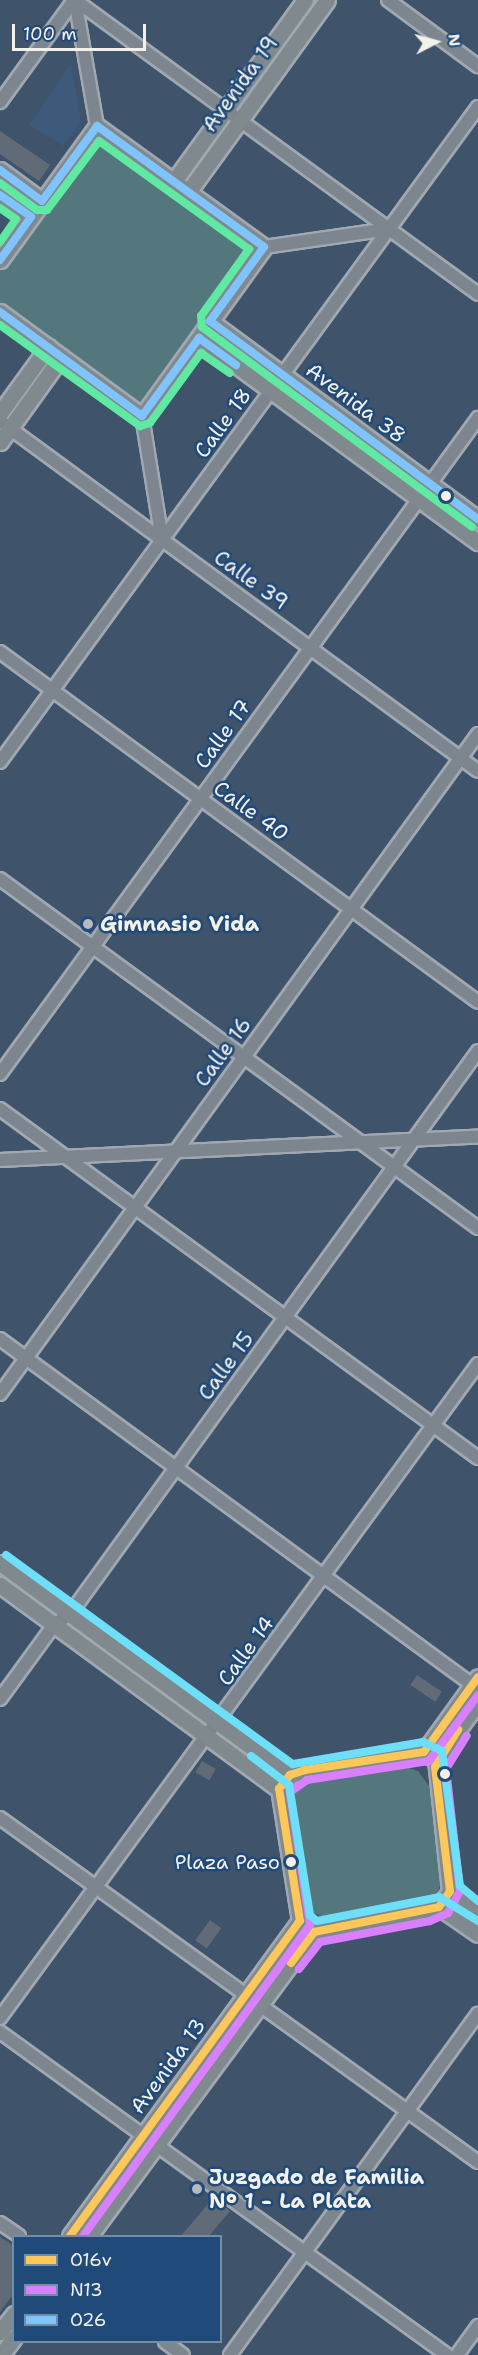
<!DOCTYPE html>
<meta charset="utf-8">
<style>
body{margin:0}
#map{position:relative;width:478px;height:2355px;overflow:hidden;background:#3f536a;font-family:"Shantell Sans",sans-serif}
div>[style]{position:absolute}
[style*='--x']{left:calc(var(--x)*1px);top:calc(var(--y)*1px);width:calc(var(--w)*1px);rotate:calc(var(--a)*1deg)}
.built>*{inset:0;background:#3e5a7b}
.green>*{inset:0;background:#54767d}
.building>*{inset:0;background:#616b78;transform-origin:0 0}
.roads{filter:drop-shadow(2px 0 #a0a9b2) drop-shadow(-2px 0 #a0a9b2) drop-shadow(0 2px #a0a9b2) drop-shadow(0 -2px #a0a9b2)}
.minor>*{height:12px;margin:-6px;padding:0 6px;transform-origin:6px;border-radius:6px;background:#7d868e}
.major>*{height:15px;margin:-7.5px;padding:0 7.5px;transform-origin:7.5px;border-radius:7.5px;background:#80898e}
.bus-1>*{height:8px;margin:-4px;padding:0 4px;transform-origin:4px;border-radius:4px;background:#fdc75a}
.bus-2>*{height:8px;margin:-4px;padding:0 4px;transform-origin:4px;border-radius:4px;background:#d880ff}
.bus-3>*{height:8px;margin:-4px;padding:0 4px;transform-origin:4px;border-radius:4px;background:#80c4ff}
.bus-4>*{height:8px;margin:-4px;padding:0 4px;transform-origin:4px;border-radius:4px;background:#60e9a3}
.bus-5>*{height:8px;margin:-4px;padding:0 4px;transform-origin:4px;border-radius:4px;background:#6ddff8}
.dots>*{width:16px;height:16px;translate:-50% -50%;box-sizing:border-box;border:3px solid #1f4a7a;border-radius:50%}
span{translate:-50% -50%;white-space:nowrap;text-align:center;line-height:1.15;-webkit-text-stroke:5px #1f4a7a;paint-order:stroke}
.bus-label{font-size:20px;color:#f4f1e8}
.right{translate:-100% -50%;text-align:right}
.street-label{font-size:21px;color:#f4f1e8}
.poi-label{font-size:21px;color:#f4f1e8;font-weight:700}
.left{translate:0 -50%;text-align:left}
.legend{position:absolute;left:12px;top:2235px;width:210px;height:108px;box-sizing:border-box;background:#1f4a7a;border:2px solid #748da6;margin:0;padding:8px 10px;list-style:none;font-size:18px;color:#f4f1e8}
.legend li{display:flex;align-items:center;gap:12px;height:30px}
.legend b{width:30px;border:2px solid #748da6}
.north{position:absolute;left:406px;top:12px;width:60px;height:60px;-webkit-text-stroke:4px #1f4a7a;paint-order:stroke;rotate:84deg;font-size:16px;font-weight:700;line-height:24px;text-align:center;color:#f4f1e8}
.north::after{content:'';display:block;margin:auto;width:21px;height:27px;background:#f4f1e8;clip-path:polygon(50% 0,100% 100%,50% 72%,0 100%)}
.scale{position:absolute;left:12px;top:24px;width:134px;height:27px;box-sizing:border-box;border:3px solid #f4f1e8;border-top:0;padding-left:8px;font-size:18px;line-height:21px;white-space:nowrap;color:#f4f1e8;-webkit-text-stroke:4px #1f4a7a;paint-order:stroke}
</style>
<div id="map">
<div class="built">
<div style="clip-path:polygon(71px 63px,81px 122px,63px 146px,29px 125px)"></div>
</div>
<div class="green">
<div style="clip-path:polygon(97px 138px,106px 138px,250px 246px,251px 254px,145px 401px,136px 403px,0 305px,0 270px)"></div>
<div style="clip-path:polygon(399px 1765px,418px 1771px,431px 1789px,445px 1872px,437px 1893px,422px 1905px,331px 1920px,314px 1913px,302px 1895px,288px 1807px,296px 1790px,309px 1780px)"></div>
</div>
<div class="building">
<div style="clip-path:polygon(0 131px,50px 165px,39px 181px,0 154px)"></div>
<div style="left:417px;top:1675px;width:30px;height:12px;rotate:34deg"></div>
<div style="left:202px;top:1761px;width:16px;height:13px;rotate:30deg"></div>
<div style="left:210px;top:1920px;width:14px;height:25px;rotate:36deg"></div>
<div style="clip-path:polygon(213px 2198px,230px 2211px,209px 2236px,181px 2236px)"></div>
<div style="clip-path:polygon(0 2237px,14px 2246px,14px 2293px,0 2312px)"></div>
</div>
<div class="roads">
<div class="minor">
<div style="--x:75;--y:0;--w:499;--a:36.1"></div>
<div style="--x:75;--y:0;--w:128;--a:80.1"></div>
<div style="--x:388;--y:0;--w:112;--a:36.3"></div>
<div style="--x:0;--y:102;--w:126;--a:-54"></div>
<div style="--x:264;--y:247;--w:126;--a:-8.2"></div>
<div style="--x:142;--y:416;--w:126;--a:80.8"></div>
<div style="--x:0;--y:421;--w:592;--a:36.21"></div>
<div style="--x:0;--y:652;--w:592;--a:36.21"></div>
<div style="--x:0;--y:762;--w:811;--a:-53.88"></div>
<div style="--x:0;--y:879;--w:592;--a:36.13"></div>
<div style="--x:0;--y:1074;--w:812;--a:-53.92"></div>
<div style="--x:0;--y:1109;--w:592;--a:36.13"></div>
<div style="--x:0;--y:1160;--w:479;--a:-2.8"></div>
<div style="--x:0;--y:1339;--w:592;--a:36.21"></div>
<div style="--x:0;--y:1394;--w:815;--a:-54.09"></div>
<div style="--x:0;--y:1699;--w:92;--a:-53.9"></div>
<div style="--x:54;--y:1625;--w:19;--a:-35"></div>
<div style="--x:70;--y:1614;--w:695;--a:-54.07"></div>
<div style="--x:0;--y:1818;--w:589;--a:35.74"></div>
<div style="--x:0;--y:2018;--w:810;--a:-53.84"></div>
<div style="--x:0;--y:2032;--w:551;--a:35.85"></div>
<div style="--x:0;--y:2223;--w:23;--a:34"></div>
<div style="--x:165;--y:2342;--w:22;--a:36"></div>
<div style="--x:230;--y:2355;--w:422;--a:-54"></div>
<div style="--x:457;--y:2355;--w:36;--a:-54"></div>
</div>
<div class="major">
<div style="--x:0;--y:170;--w:52;--a:36.4"></div>
<div style="--x:174;--y:181;--w:223;--a:-54.1"></div>
<div style="--x:188;--y:192;--w:237;--a:-54.1"></div>
<div style="--x:0;--y:195;--w:38;--a:35"></div>
<div style="--x:0;--y:260;--w:165;--a:-54.1"></div>
<div style="--x:97;--y:126;--w:206;--a:35.9"></div>
<div style="--x:264;--y:247;--w:208;--a:125.8"></div>
<div style="--x:142;--y:416;--w:176;--a:-143.8"></div>
<div style="--x:210;--y:321;--w:333;--a:36.5"></div>
<div style="--x:199;--y:338;--w:346;--a:36.2"></div>
<div style="--x:0;--y:413;--w:82;--a:-54"></div>
<div style="--x:0;--y:442;--w:105;--a:-54.3"></div>
<div style="--x:0;--y:1563;--w:359;--a:36.2"></div>
<div style="--x:0;--y:1585;--w:346;--a:36.2"></div>
<div style="--x:424;--y:1752;--w:14;--a:34"></div>
<div style="--x:436;--y:1760;--w:132;--a:83.9"></div>
<div style="--x:450;--y:1891;--w:19;--a:125"></div>
<div style="--x:439;--y:1907;--w:12;--a:160"></div>
<div style="--x:428;--y:1911;--w:116;--a:169.6"></div>
<div style="--x:314;--y:1932;--w:18;--a:-142"></div>
<div style="--x:300;--y:1921;--w:134;--a:-99"></div>
<div style="--x:279;--y:1789;--w:18;--a:-52"></div>
<div style="--x:290;--y:1775;--w:16;--a:-18"></div>
<div style="--x:305;--y:1770;--w:120;--a:-8.6"></div>
<div style="--x:424;--y:1752;--w:92;--a:-54.2"></div>
<div style="--x:436;--y:1760;--w:72;--a:-54.1"></div>
<div style="--x:450;--y:1891;--w:37;--a:41"></div>
<div style="--x:439;--y:1907;--w:47;--a:34.7"></div>
<div style="--x:70;--y:2236;--w:390;--a:-53.9"></div>
<div style="--x:89;--y:2236;--w:378;--a:-53.5"></div>
<div style="--x:0;--y:2332;--w:23;--a:-52"></div>
<div style="--x:1;--y:2355;--w:21;--a:-53"></div>
</div>
</div>
<div class="bus-1">
<div style="--x:291;--y:1963;--w:39;--a:-53"></div>
<div style="--x:314;--y:1932;--w:127;--a:-11.3"></div>
<div style="--x:439;--y:1907;--w:19;--a:-55"></div>
<div style="--x:450;--y:1891;--w:125;--a:-96.9"></div>
<div style="--x:435;--y:1767;--w:44;--a:-58.1"></div>
<div style="--x:70;--y:2236;--w:390;--a:-53.9"></div>
<div style="--x:300;--y:1921;--w:134;--a:-99"></div>
<div style="--x:279;--y:1789;--w:18;--a:-52"></div>
<div style="--x:290;--y:1775;--w:16;--a:-18"></div>
<div style="--x:305;--y:1770;--w:120;--a:-8.6"></div>
<div style="--x:424;--y:1752;--w:92;--a:-54.2"></div>
</div>
<div class="bus-2">
<div style="--x:299;--y:1969;--w:34;--a:-52"></div>
<div style="--x:320;--y:1942;--w:112;--a:-10.8"></div>
<div style="--x:430;--y:1921;--w:20;--a:-24"></div>
<div style="--x:448;--y:1913;--w:25;--a:-61"></div>
<div style="--x:460;--y:1891;--w:123;--a:-96.5"></div>
<div style="--x:446;--y:1769;--w:39;--a:-58"></div>
<div style="--x:83;--y:2236;--w:385;--a:-53.9"></div>
<div style="--x:310;--y:1925;--w:134;--a:-98.6"></div>
<div style="--x:290;--y:1792;--w:21;--a:-35"></div>
<div style="--x:307;--y:1780;--w:123;--a:-8.9"></div>
<div style="--x:429;--y:1761;--w:82;--a:-53.4"></div>
</div>
<div class="bus-3">
<div style="--x:0;--y:170;--w:52;--a:36.4"></div>
<div style="--x:42;--y:201;--w:93;--a:-53.7"></div>
<div style="--x:97;--y:126;--w:206;--a:35.9"></div>
<div style="--x:264;--y:247;--w:92;--a:126.1"></div>
<div style="--x:210;--y:321;--w:333;--a:36.5"></div>
<div style="--x:0;--y:195;--w:38;--a:35"></div>
<div style="--x:31;--y:217;--w:53;--a:125.8"></div>
<div style="--x:0;--y:312;--w:176;--a:36.2"></div>
<div style="--x:142;--y:416;--w:97;--a:-53.8"></div>
<div style="--x:199;--y:338;--w:46;--a:36.1"></div>
</div>
<div class="bus-4">
<div style="--x:0;--y:183;--w:46;--a:36.1"></div>
<div style="--x:37;--y:210;--w:10;--a:0"></div>
<div style="--x:47;--y:210;--w:86;--a:-53"></div>
<div style="--x:99;--y:141;--w:185;--a:35.8"></div>
<div style="--x:249;--y:249;--w:82;--a:125.6"></div>
<div style="--x:201;--y:316;--w:11;--a:85"></div>
<div style="--x:202;--y:327;--w:336;--a:36.5"></div>
<div style="--x:0;--y:208;--w:19;--a:35"></div>
<div style="--x:16;--y:219;--w:28;--a:125"></div>
<div style="--x:0;--y:325;--w:173;--a:35.8"></div>
<div style="--x:140;--y:426;--w:10;--a:-17"></div>
<div style="--x:150;--y:423;--w:87;--a:-53.9"></div>
<div style="--x:201;--y:353;--w:35;--a:35"></div>
</div>
<div class="bus-5">
<div style="--x:6;--y:1555;--w:355;--a:36.1"></div>
<div style="--x:293;--y:1764;--w:132;--a:-9.6"></div>
<div style="--x:423;--y:1742;--w:21;--a:25"></div>
<div style="--x:442;--y:1751;--w:136;--a:82.4"></div>
<div style="--x:460;--y:1886;--w:23;--a:40"></div>
<div style="--x:251;--y:1756;--w:48;--a:37.3"></div>
<div style="--x:289;--y:1785;--w:132;--a:80.8"></div>
<div style="--x:310;--y:1915;--w:9;--a:41"></div>
<div style="--x:317;--y:1921;--w:124;--a:-11.1"></div>
<div style="--x:439;--y:1897;--w:46;--a:31.6"></div>
</div>
<div class="dots">
<div style="left:446px;top:496px;background:#f4f1e8"></div>
<div style="left:88px;top:924px;background:#b5babc"></div>
<div style="left:445px;top:1774px;background:#f4f1e8"></div>
<div style="left:291px;top:1862px;background:#f4f1e8"></div>
<div style="left:197px;top:2189px;background:#b5babc"></div>
</div>
<div class="bus-label">
<span class="right" style="left:280px;top:1862px">Plaza Paso</span>
</div>
<div class="street-label">
<span style="left:240px;top:84px;rotate:-54deg">Avenida 19</span>
<span style="left:356px;top:403px;rotate:37deg">Avenida 38</span>
<span style="left:223px;top:423px;rotate:-54deg">Calle 18</span>
<span style="left:251px;top:580px;rotate:36deg">Calle 39</span>
<span style="left:223px;top:734px;rotate:-54deg">Calle 17</span>
<span style="left:251px;top:811px;rotate:36deg">Calle 40</span>
<span style="left:223px;top:1052px;rotate:-54deg">Calle 16</span>
<span style="left:226px;top:1366px;rotate:-54deg">Calle 15</span>
<span style="left:246px;top:1651px;rotate:-54deg">Calle 14</span>
<span style="left:168px;top:2066px;rotate:-54deg">Avenida 13</span>
</div>
<div class="poi-label">
<span class="left" style="left:100px;top:924px">Gimnasio Vida</span>
<span class="left" style="left:209px;top:2189px">Juzgado de Familia<br>Nº 1 - La Plata</span>
</div>
<ul class="legend">
<li><b style="height:8px;background:#fdc75a"></b>O16v</li>
<li><b style="height:8px;background:#d880ff"></b>N13</li>
<li><b style="height:8px;background:#80c4ff"></b>O26</li>
</ul>
<div class="north">N</div>
<div class="scale">100 m</div>
</div>
